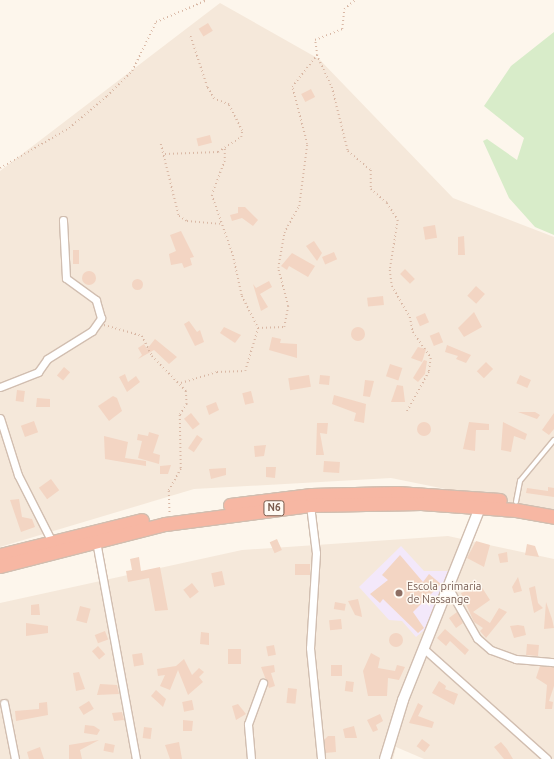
<!DOCTYPE html>
<style>
body{margin:0}
#map{position:relative;width:554px;height:759px;overflow:hidden;background:#fdf6ec;font-family:Ubuntu,sans-serif}
div>[style]{position:absolute}
[style*='--x']{left:calc(var(--x)*1px);top:calc(var(--y)*1px);width:calc(var(--w)*1px);rotate:calc(var(--a)*1deg)}
.residential>*{inset:0;background:#f5e8da}
.education>*{inset:0;background:#f3e8fa}
.green>*{inset:0;background:#d8ecc9}
.building>*{inset:0;background:#f3d5c3;transform-origin:0 0}
.round{border-radius:50%}
.path>*{height:1.5px;margin-top:-0.75px;transform-origin:0;background:repeating-linear-gradient(90deg,#d9b8a5 0 1px,transparent 0 4px)}
.roads{filter:drop-shadow(1px 0 #d1beb0) drop-shadow(-1px 0 #d1beb0) drop-shadow(0 1px #d1beb0) drop-shadow(0 -1px #d1beb0)}
.lane>*{height:3.5px;margin:-1.75px;padding:0 1.75px;transform-origin:1.75px;border-radius:1.75px;background:#fff}
.street>*{height:7px;margin:-3.5px;padding:0 3.5px;transform-origin:3.5px;border-radius:3.5px;background:#fff}
.secondary>*{height:10px;margin:-5px;padding:0 5px;transform-origin:5px;border-radius:5px;background:#fff}
.highway>*{height:13px;margin:-6.5px;padding:0 6.5px;transform-origin:6.5px;border-radius:6.5px;background:#f7b7a3}
.dots>*{width:11px;height:11px;translate:-50% -50%;box-sizing:border-box;border:2px solid #fffaf3;border-radius:50%}
span{translate:-50% -50%;white-space:nowrap;text-align:center;line-height:1.15;-webkit-text-stroke:3px #fffaf3;paint-order:stroke}
.shield-label span{padding:1px 3px;background:#fffaf3;border:1px solid;border-radius:3px;-webkit-text-stroke-width:0}
.shield-label{font-size:10px;color:#7a5c4d;font-weight:700}
.education-label{font-size:11px;color:#785e54}
.left{translate:0 -50%;text-align:left}
</style>
<div id="map">
<div class="residential">
<div style="clip-path:polygon(220px 3px,319px 59px,453px 198px,554px 237px,554px 511px,391px 478px,194px 489px,0 547px,0 171px)"></div>
<div style="clip-path:polygon(448px 536px,554px 559px,554px 759px,424px 759px,396px 747px,393px 759px,0 759px,0 603px,242px 550px)"></div>
</div>
<div class="education">
<div style="clip-path:polygon(401px 546px,424px 571px,452px 571px,430px 625px,416px 637px,402px 621px,389px 620px,359px 587px)"></div>
</div>
<div class="green">
<div style="clip-path:polygon(554px 32px,554px 235px,535px 227px,509px 198px,483px 141px,487px 139px,517px 160px,524px 138px,484px 106px,511px 66px)"></div>
</div>
<div class="building">
<div style="left:208px;top:23px;width:9px;height:11px;rotate:58deg"></div>
<div style="left:311px;top:89px;width:9px;height:11px;rotate:63deg"></div>
<div style="left:210px;top:135px;width:8px;height:14px;rotate:76deg"></div>
<div style="clip-path:polygon(238px 207px,245px 207px,258px 220px,253px 226px,242px 218px,232px 221px,230px 215px,238px 213px)"></div>
<div style="left:435px;top:225px;width:13px;height:12px;rotate:81deg"></div>
<div style="clip-path:polygon(181px 231px,194px 257px,190px 258px,192px 265px,184px 268px,182px 263px,171px 265px,169px 254px,176px 251px,170px 235px)"></div>
<div style="clip-path:polygon(464px 236px,465px 255px,458px 255px,458px 237px)"></div>
<div style="clip-path:polygon(314px 241px,322px 253px,317px 261px,306px 246px)"></div>
<div style="left:73px;top:250px;width:6px;height:14px"></div>
<div style="left:334px;top:252px;width:8px;height:13px;rotate:67deg"></div>
<div style="clip-path:polygon(292px 253px,315px 266px,308px 277px,289px 266px,287px 270px,281px 266px)"></div>
<div style="left:405px;top:269px;width:14px;height:7px;rotate:45deg"></div>
<div class="round" style="left:82px;top:271px;width:14px;height:14px"></div>
<div class="round" style="left:131.5px;top:278.5px;width:11px;height:11px"></div>
<div style="clip-path:polygon(269px 281px,272px 287px,260px 294px,268px 307px,261px 311px,253px 284px,256px 288px)"></div>
<div style="left:476px;top:286px;width:12px;height:13px;rotate:42deg"></div>
<div style="left:383px;top:296px;width:9px;height:16px;rotate:84deg"></div>
<div style="clip-path:polygon(474px 312px,482px 327px,464px 337px,458px 328px)"></div>
<div style="left:425px;top:313px;width:10px;height:10px;rotate:66deg"></div>
<div style="clip-path:polygon(189px 321px,197px 332px,200px 330px,204px 342px,195px 346px,184px 324px)"></div>
<div style="clip-path:polygon(224px 327px,241px 335px,235px 343px,220px 333px)"></div>
<div class="round" style="left:351px;top:327px;width:14px;height:14px"></div>
<div style="left:439px;top:332px;width:11px;height:10px;rotate:68deg"></div>
<div style="clip-path:polygon(272px 337px,281px 339px,280px 343px,297px 344px,297px 358px,269px 350px)"></div>
<div style="clip-path:polygon(155px 339px,177px 357px,169px 364px,154px 350px,138px 359px,142px 355px,138px 348px,144px 344px,147px 349px)"></div>
<div style="clip-path:polygon(447px 345px,471px 355px,466px 363px,456px 359px,458px 356px,445px 352px)"></div>
<div style="clip-path:polygon(418px 347px,426px 349px,422px 362px,411px 358px)"></div>
<div style="clip-path:polygon(424px 360px,427px 361px,425px 374px,418px 382px,413px 378px)"></div>
<div style="left:486px;top:362px;width:10px;height:13px;rotate:45deg"></div>
<div style="left:390px;top:364px;width:13px;height:13px;rotate:18deg"></div>
<div style="left:64px;top:367px;width:8px;height:11px;rotate:40deg"></div>
<div style="clip-path:polygon(125px 374px,128px 382px,136px 376px,140px 382px,127px 392px,119px 377px)"></div>
<div style="left:309px;top:375px;width:12px;height:21px;rotate:81deg"></div>
<div style="left:320px;top:375px;width:10px;height:9px;rotate:6deg"></div>
<div style="left:520px;top:375px;width:12px;height:9px;rotate:24deg"></div>
<div style="clip-path:polygon(365px 380px,374px 381px,370px 397px,363px 396px)"></div>
<div style="clip-path:polygon(397px 385px,403px 386px,405px 402px,391px 402px)"></div>
<div style="left:17px;top:390px;width:8px;height:11px;rotate:7deg"></div>
<div style="left:251px;top:391px;width:12px;height:9px;rotate:76deg"></div>
<div style="clip-path:polygon(334px 395px,366px 404px,364px 423px,354px 421px,356px 413px,332px 404px)"></div>
<div style="clip-path:polygon(113px 396px,117px 398px,122px 411px,109px 421px,98px 406px)"></div>
<div style="clip-path:polygon(37px 398px,50px 399px,50px 407px,36px 407px)"></div>
<div style="clip-path:polygon(216px 402px,219px 410px,209px 415px,206px 406px)"></div>
<div style="clip-path:polygon(518px 412px,535px 412px,540px 415px,537px 419px)"></div>
<div style="left:191px;top:413px;width:14px;height:9px;rotate:51deg"></div>
<div style="clip-path:polygon(554px 413px,554px 429px,549px 435px,542px 430px)"></div>
<div style="left:34px;top:421px;width:12px;height:14px;rotate:70deg"></div>
<div style="clip-path:polygon(469px 422px,489px 424px,489px 430px,476px 430px,475px 451px,463px 449px)"></div>
<div style="clip-path:polygon(503px 422px,527px 434px,525px 440px,514px 436px,511px 452px,501px 450px)"></div>
<div class="round" style="left:417px;top:422px;width:14px;height:14px"></div>
<div style="clip-path:polygon(317px 423px,328px 423px,327px 434px,320px 433px,324px 455px,316px 455px)"></div>
<div style="clip-path:polygon(149px 432px,159px 435px,153px 453px,160px 455px,159px 464px,138px 458px,142px 441px,137px 440px,138px 434px,148px 436px)"></div>
<div style="left:197px;top:435px;width:7px;height:16px;rotate:34deg"></div>
<div style="clip-path:polygon(104px 436px,128px 442px,125px 458px,146px 461px,146px 466px,105px 459px)"></div>
<div style="clip-path:polygon(266px 445px,264px 456px,255px 457px,254px 446px)"></div>
<div style="left:324px;top:461px;width:16px;height:11px;rotate:4deg"></div>
<div style="clip-path:polygon(171px 465px,168px 474px,160px 474px,160px 466px)"></div>
<div style="clip-path:polygon(266px 467px,276px 467px,275px 478px,266px 477px)"></div>
<div style="clip-path:polygon(226px 468px,226px 475px,211px 479px,209px 469px)"></div>
<div style="left:51px;top:479px;width:14px;height:15px;rotate:54deg"></div>
<div style="clip-path:polygon(548px 487px,554px 488px,554px 497px,526px 493px,527px 488px,548px 491px)"></div>
<div style="clip-path:polygon(19px 499px,22px 517px,32px 519px,35px 527px,21px 532px,10px 500px)"></div>
<div style="left:277px;top:539px;width:12px;height:8px;rotate:66deg"></div>
<div style="clip-path:polygon(476px 541px,490px 545px,484px 567px,467px 558px)"></div>
<div style="clip-path:polygon(527px 544px,535px 546px,539px 557px,525px 555px)"></div>
<div style="clip-path:polygon(507px 552px,508px 562px,500px 563px,498px 554px)"></div>
<div style="clip-path:polygon(400px 555px,423px 582px,429px 574px,441px 584px,413px 612px,424px 628px,418px 633px,383px 599px,380px 603px,370px 594px,388px 580px,382px 575px)"></div>
<div style="clip-path:polygon(139px 557px,141px 571px,160px 567px,168px 610px,155px 611px,149px 578px,128px 582px,126px 571px,132px 570px,130px 559px)"></div>
<div style="left:310px;top:564px;width:11px;height:15px;rotate:90deg"></div>
<div style="left:222px;top:571px;width:14px;height:11px;rotate:78deg"></div>
<div style="clip-path:polygon(518px 577px,522px 591px,514px 593px,512px 587px)"></div>
<div style="left:192px;top:583px;width:11px;height:11px;rotate:52deg"></div>
<div style="clip-path:polygon(481px 586px,490px 600px,473px 612px,490px 623px,499px 608px,507px 612px,486px 638px,480px 631px,483px 628px,474px 622px,461px 593px)"></div>
<div style="clip-path:polygon(535px 586px,538px 603px,543px 608px,534px 613px,529px 588px)"></div>
<div style="clip-path:polygon(358px 599px,361px 611px,362px 617px,355px 615px,348px 601px)"></div>
<div style="left:335px;top:602px;width:11px;height:7px;rotate:10deg"></div>
<div style="clip-path:polygon(546px 602px,552px 619px,554px 628px,544px 629px)"></div>
<div style="clip-path:polygon(39px 604px,40px 615px,31px 615px,31px 605px)"></div>
<div style="left:80px;top:606px;width:11px;height:15px;rotate:15deg"></div>
<div style="clip-path:polygon(457px 612px,463px 623px,456px 628px,449px 618px)"></div>
<div style="left:341px;top:619px;width:10px;height:12px;rotate:84deg"></div>
<div style="clip-path:polygon(26px 623px,48px 626px,48px 633px,26px 636px)"></div>
<div style="clip-path:polygon(518px 625px,524px 626px,526px 635px,514px 638px,510px 626px)"></div>
<div style="clip-path:polygon(445px 629px,469px 650px,465px 655px,450px 641px,446px 646px,437px 638px)"></div>
<div style="left:105px;top:631px;width:9px;height:11px;rotate:69deg"></div>
<div style="clip-path:polygon(201px 632px,209px 633px,209px 645px,200px 644px)"></div>
<div class="round" style="left:389px;top:633px;width:14px;height:14px"></div>
<div style="left:527px;top:644px;width:12px;height:11px;rotate:5deg"></div>
<div style="left:274px;top:645px;width:10px;height:8px;rotate:79deg"></div>
<div style="left:98px;top:646px;width:11px;height:8px;rotate:49deg"></div>
<div style="left:228px;top:649px;width:13px;height:15px"></div>
<div style="left:142px;top:653px;width:12px;height:10px;rotate:81deg"></div>
<div style="clip-path:polygon(371px 653px,380px 658px,378px 668px,395px 671px,397px 665px,405px 667px,399px 680px,388px 678px,387px 696px,368px 696px,363px 671px)"></div>
<div style="clip-path:polygon(184px 659px,192px 675px,199px 668px,204px 672px,199px 677px,203px 682px,188px 695px,178px 670px,170px 690px,160px 686px,165px 675px,158px 676px,157px 669px,176px 666px)"></div>
<div style="clip-path:polygon(274px 665px,275px 672px,271px 673px,275px 686px,269px 688px,261px 667px)"></div>
<div style="left:342px;top:665px;width:11px;height:11px;rotate:90deg"></div>
<div style="clip-path:polygon(540px 666px,554px 667px,554px 686px,549px 701px,553px 702px,552px 709px,545px 709px,547px 685px,536px 678px)"></div>
<div style="clip-path:polygon(79px 672px,85px 689px,76px 691px,73px 673px)"></div>
<div style="left:346px;top:681px;width:8px;height:10px;rotate:7deg"></div>
<div style="clip-path:polygon(439px 681px,446px 686px,445px 689px,458px 694px,454px 705px,432px 693px)"></div>
<div style="clip-path:polygon(100px 684px,117px 685px,119px 694px,97px 695px)"></div>
<div style="left:288px;top:688px;width:9px;height:15px;rotate:6deg"></div>
<div style="clip-path:polygon(156px 690px,166px 699px,163px 707px,151px 696px)"></div>
<div style="left:192px;top:700px;width:10px;height:10px;rotate:79deg"></div>
<div style="left:89px;top:701px;width:9px;height:12px;rotate:58deg"></div>
<div style="clip-path:polygon(47px 702px,48px 715px,16px 721px,15px 711px,39px 709px,39px 703px)"></div>
<div style="clip-path:polygon(418px 703px,423px 706px,418px 716px,434px 722px,432px 728px,409px 723px)"></div>
<div style="clip-path:polygon(238px 704px,246px 714px,236px 720px,232px 706px)"></div>
<div style="clip-path:polygon(122px 712px,124px 720px,114px 721px,112px 713px)"></div>
<div style="clip-path:polygon(380px 714px,383px 721px,376px 725px,378px 730px,373px 732px,367px 720px)"></div>
<div style="clip-path:polygon(183px 720px,193px 721px,192px 731px,183px 731px)"></div>
<div style="clip-path:polygon(85px 725px,94px 726px,100px 730px,97px 735px,84px 733px)"></div>
<div style="clip-path:polygon(354px 726px,357px 738px,345px 738px,343px 729px)"></div>
<div style="left:144px;top:727px;width:8px;height:11px;rotate:7deg"></div>
<div style="clip-path:polygon(328px 736px,335px 736px,336px 752px,325px 753px,324px 740px)"></div>
<div style="left:422px;top:739px;width:10px;height:9px;rotate:37deg"></div>
<div style="clip-path:polygon(99px 740px,80px 750px,82px 759px,69px 759px,69px 745px)"></div>
<div style="clip-path:polygon(179px 742px,182px 759px,170px 759px,165px 745px)"></div>
<div style="clip-path:polygon(501px 742px,507px 749px,513px 759px,504px 759px,494px 747px)"></div>
<div style="left:105px;top:743px;width:10px;height:8px;rotate:11deg"></div>
<div style="clip-path:polygon(40px 747px,44px 759px,29px 759px,27px 752px)"></div>
</div>
<div class="path">
<div style="--x:317;--y:55;--w:35;--a:65"></div>
<div style="--x:332;--y:87;--w:66;--a:76"></div>
<div style="--x:348;--y:151;--w:30;--a:40"></div>
<div style="--x:371;--y:170;--w:19;--a:90"></div>
<div style="--x:371;--y:189;--w:21;--a:41"></div>
<div style="--x:387;--y:203;--w:20;--a:57"></div>
<div style="--x:398;--y:220;--w:51;--a:99.1"></div>
<div style="--x:390;--y:270;--w:16;--a:83"></div>
<div style="--x:392;--y:286;--w:36;--a:60"></div>
<div style="--x:410;--y:317;--w:15;--a:79"></div>
<div style="--x:413;--y:332;--w:32;--a:55"></div>
<div style="--x:431;--y:358;--w:14;--a:98"></div>
<div style="--x:429;--y:372;--w:46;--a:118.8"></div>
<div style="--x:161;--y:144;--w:74;--a:76"></div>
<div style="--x:179;--y:216;--w:9;--a:32"></div>
<div style="--x:187;--y:221;--w:33;--a:5"></div>
<div style="--x:225;--y:149;--w:12;--a:90"></div>
<div style="--x:225;--y:161;--w:36;--a:111"></div>
<div style="--x:212;--y:195;--w:64;--a:70.7"></div>
<div style="--x:233;--y:255;--w:42;--a:77.6"></div>
<div style="--x:242;--y:296;--w:36;--a:63"></div>
<div style="--x:165;--y:154;--w:53;--a:-2.2"></div>
<div style="--x:218;--y:152;--w:27;--a:-33"></div>
<div style="--x:241;--y:137;--w:6;--a:-81"></div>
<div style="--x:242;--y:131;--w:29;--a:-117"></div>
<div style="--x:229;--y:105;--w:16;--a:-158"></div>
<div style="--x:214;--y:99;--w:14;--a:-120"></div>
<div style="--x:207;--y:87;--w:54;--a:-108.4"></div>
<div style="--x:0;--y:168;--w:80;--a:-30.1"></div>
<div style="--x:69;--y:128;--w:50;--a:-40.1"></div>
<div style="--x:107;--y:96;--w:35;--a:-45"></div>
<div style="--x:132;--y:71;--w:55;--a:-63.9"></div>
<div style="--x:156;--y:22;--w:56;--a:-23.3"></div>
<div style="--x:104;--y:325;--w:40;--a:16"></div>
<div style="--x:142;--y:336;--w:22;--a:63"></div>
<div style="--x:152;--y:356;--w:49;--a:45.8"></div>
<div style="--x:186;--y:391;--w:13;--a:86"></div>
<div style="--x:187;--y:404;--w:13;--a:122"></div>
<div style="--x:180;--y:415;--w:54;--a:88.9"></div>
<div style="--x:181;--y:469;--w:25;--a:119"></div>
<div style="--x:169;--y:491;--w:23;--a:88"></div>
<div style="--x:181;--y:383;--w:38;--a:-17"></div>
<div style="--x:217;--y:372;--w:28;--a:-2"></div>
<div style="--x:245;--y:371;--w:45;--a:-73.2"></div>
<div style="--x:258;--y:328;--w:26;--a:-2"></div>
<div style="--x:284;--y:327;--w:21;--a:-79"></div>
<div style="--x:288;--y:306;--w:39;--a:-105"></div>
<div style="--x:278;--y:268;--w:36;--a:-80"></div>
<div style="--x:284;--y:233;--w:31;--a:-61"></div>
<div style="--x:299;--y:206;--w:63;--a:-82.6"></div>
<div style="--x:307;--y:144;--w:59;--a:-104.7"></div>
<div style="--x:292;--y:87;--w:41;--a:-52"></div>
<div style="--x:317;--y:55;--w:15;--a:-98"></div>
<div style="--x:315;--y:40;--w:29;--a:-22"></div>
<div style="--x:342;--y:29;--w:20;--a:-84"></div>
<div style="--x:344;--y:9;--w:14;--a:-39"></div>
</div>
<div class="roads">
<div class="lane">
<div style="--x:516;--y:502;--w:21;--a:-79"></div>
<div style="--x:520;--y:481;--w:53;--a:-50.3"></div>
</div>
<div class="street">
<div style="--x:0;--y:387;--w:41;--a:-21.5"></div>
<div style="--x:38;--y:372;--w:16;--a:-55"></div>
<div style="--x:47;--y:359;--w:53;--a:-31.9"></div>
<div style="--x:92;--y:331;--w:16;--a:-55"></div>
<div style="--x:101;--y:318;--w:19;--a:-106"></div>
<div style="--x:96;--y:300;--w:37;--a:-144"></div>
<div style="--x:66;--y:278;--w:58;--a:-93"></div>
<div style="--x:0;--y:418;--w:60;--a:72.5"></div>
<div style="--x:18;--y:475;--w:77;--a:63.1"></div>
<div style="--x:310;--y:505;--w:48;--a:82.9"></div>
<div style="--x:316;--y:553;--w:95;--a:93.6"></div>
<div style="--x:310;--y:648;--w:112;--a:84.3"></div>
<div style="--x:96;--y:541;--w:222;--a:79.6"></div>
<div style="--x:448;--y:587;--w:59;--a:60.4"></div>
<div style="--x:477;--y:638;--w:18;--a:41"></div>
<div style="--x:491;--y:650;--w:27;--a:20"></div>
<div style="--x:516;--y:659;--w:38;--a:5"></div>
<div style="--x:423;--y:648;--w:166;--a:41.8"></div>
<div style="--x:4;--y:703;--w:57;--a:78.9"></div>
<div style="--x:251;--y:759;--w:35;--a:-95"></div>
<div style="--x:248;--y:724;--w:44;--a:-69.9"></div>
</div>
<div class="secondary">
<div style="--x:385;--y:759;--w:62;--a:-73"></div>
<div style="--x:403;--y:700;--w:208;--a:-68.2"></div>
</div>
<div class="highway">
<div style="--x:230;--y:505;--w:82;--a:-7"></div>
<div style="--x:311;--y:495;--w:86;--a:-1.3"></div>
<div style="--x:397;--y:493;--w:103;--a:3.9"></div>
<div style="--x:0;--y:555;--w:146;--a:-13.8"></div>
<div style="--x:0;--y:566;--w:170;--a:-14.3"></div>
<div style="--x:165;--y:524;--w:146;--a:-7.5"></div>
<div style="--x:310;--y:505;--w:111;--a:-1"></div>
<div style="--x:421;--y:503;--w:95;--a:4.2"></div>
<div style="--x:516;--y:510;--w:39;--a:10"></div>
</div>
</div>
<div class="dots">
<div style="left:399px;top:593px;background:#8d6e63"></div>
</div>
<div class="shield-label">
<span style="left:274px;top:508px">N6</span>
</div>
<div class="education-label">
<span class="left" style="left:407px;top:593px">Escola primaria<br>de Nassange</span>
</div>
</div>
